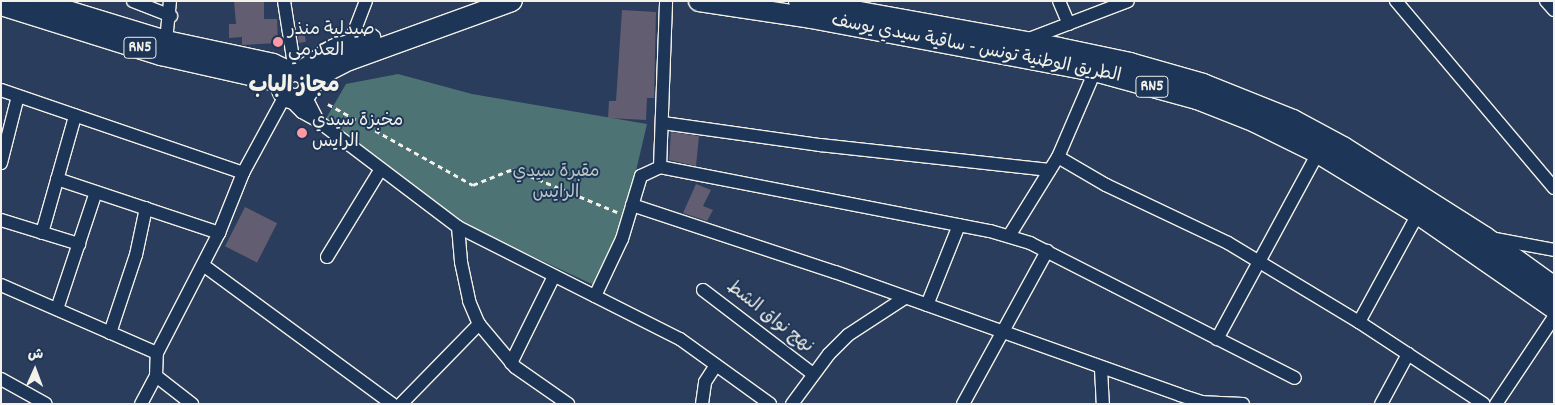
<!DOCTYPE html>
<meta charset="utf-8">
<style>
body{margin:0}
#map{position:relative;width:1555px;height:405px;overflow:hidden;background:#2b3d5c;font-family:Dekko,"Playpen Sans Arabic",sans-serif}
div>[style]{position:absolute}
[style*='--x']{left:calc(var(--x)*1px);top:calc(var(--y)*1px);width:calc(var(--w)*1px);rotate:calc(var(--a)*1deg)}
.green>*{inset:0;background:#4d7375}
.building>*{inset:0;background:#625d71;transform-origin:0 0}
.path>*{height:2.5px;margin-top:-1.25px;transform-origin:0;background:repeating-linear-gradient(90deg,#f4f1e8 0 5px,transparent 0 9px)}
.roads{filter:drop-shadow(1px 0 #f4f1e8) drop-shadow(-1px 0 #f4f1e8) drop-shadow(0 1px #f4f1e8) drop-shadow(0 -1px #f4f1e8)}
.street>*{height:12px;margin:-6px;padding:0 6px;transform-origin:6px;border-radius:6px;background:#1d3557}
.primary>*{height:20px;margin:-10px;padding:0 10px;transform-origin:10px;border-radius:10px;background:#1d3557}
.primary>.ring{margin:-10px;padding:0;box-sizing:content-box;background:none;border:20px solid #1d3557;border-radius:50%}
.dots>*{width:14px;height:14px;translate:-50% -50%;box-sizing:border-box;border:2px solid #1d3557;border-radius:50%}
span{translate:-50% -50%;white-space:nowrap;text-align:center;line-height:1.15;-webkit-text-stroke:4px #1d3557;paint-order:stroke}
.shield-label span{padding:1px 4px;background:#1d3557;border:1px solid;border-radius:4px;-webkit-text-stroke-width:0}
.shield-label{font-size:16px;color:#f4f1e8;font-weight:700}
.poi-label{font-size:18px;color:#f4f1e8}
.left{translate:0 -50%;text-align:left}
.street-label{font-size:18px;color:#f4f1e8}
.park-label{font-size:18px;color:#bac5c0}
.district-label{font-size:22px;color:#f4f1e8;font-weight:700}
.frame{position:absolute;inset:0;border:2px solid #f4f1e8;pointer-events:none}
.north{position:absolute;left:10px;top:345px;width:50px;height:50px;-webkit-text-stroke:4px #1d3557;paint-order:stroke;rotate:2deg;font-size:14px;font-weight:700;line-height:20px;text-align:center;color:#f4f1e8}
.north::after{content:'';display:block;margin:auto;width:18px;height:22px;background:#f4f1e8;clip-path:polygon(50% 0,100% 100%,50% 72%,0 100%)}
</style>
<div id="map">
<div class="green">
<div style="clip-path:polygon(398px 74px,472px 94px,647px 124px,621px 235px,596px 286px,457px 221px,324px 122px,346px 84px)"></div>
</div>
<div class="building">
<div style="clip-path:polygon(234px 1px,264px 1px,264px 19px,277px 19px,278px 43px,242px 45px,242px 37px,229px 38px,229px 24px,236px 24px)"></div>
<div style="clip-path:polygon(622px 10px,656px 12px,654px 98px,647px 98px,646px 120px,608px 118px,609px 101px,616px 101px)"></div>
<div style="left:304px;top:31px;width:11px;height:7px;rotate:80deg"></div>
<div style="clip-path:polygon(671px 132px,699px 136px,696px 166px,669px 160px)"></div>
<div style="clip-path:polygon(696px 184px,711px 190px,703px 206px,713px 210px,707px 221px,683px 213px)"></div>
<div style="left:245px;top:207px;width:36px;height:44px;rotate:27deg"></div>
</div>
<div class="path">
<div style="--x:328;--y:104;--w:166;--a:29.2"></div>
<div style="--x:473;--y:185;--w:43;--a:-21.8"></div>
<div style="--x:513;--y:169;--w:113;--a:22.5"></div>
</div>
<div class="roads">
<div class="street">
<div style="--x:133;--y:1;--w:41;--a:21.5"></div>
<div style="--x:284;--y:1;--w:71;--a:81.1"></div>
<div style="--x:1059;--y:1;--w:25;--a:67"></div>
<div style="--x:1396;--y:1;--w:245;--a:49.8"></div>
<div style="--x:1546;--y:1;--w:12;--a:48"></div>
<div style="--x:1026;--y:40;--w:109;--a:-20.9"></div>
<div style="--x:166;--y:41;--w:40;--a:-84.3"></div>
<div style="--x:349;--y:45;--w:47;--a:-68.9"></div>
<div style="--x:1;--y:90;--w:256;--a:18.9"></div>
<div style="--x:288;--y:98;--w:20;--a:45"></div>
<div style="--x:302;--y:112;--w:18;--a:29"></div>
<div style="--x:318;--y:121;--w:29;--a:-117"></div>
<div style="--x:318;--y:121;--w:176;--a:37.1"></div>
<div style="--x:458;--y:227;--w:249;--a:26.8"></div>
<div style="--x:680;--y:339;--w:111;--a:35.8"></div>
<div style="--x:663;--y:123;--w:159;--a:8"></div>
<div style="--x:820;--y:145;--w:231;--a:6.2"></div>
<div style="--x:1058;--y:157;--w:56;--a:30.3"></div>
<div style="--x:1106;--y:185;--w:135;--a:25.4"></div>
<div style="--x:1228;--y:243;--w:153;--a:31.1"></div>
<div style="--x:1359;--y:322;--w:149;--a:33.3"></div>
<div style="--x:1;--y:163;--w:69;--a:-75.8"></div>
<div style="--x:660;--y:167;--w:166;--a:-87.9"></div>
<div style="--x:57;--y:179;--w:171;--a:18.4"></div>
<div style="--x:632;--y:205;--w:214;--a:18.3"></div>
<div style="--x:835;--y:272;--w:366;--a:19.6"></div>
<div style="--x:1180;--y:395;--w:22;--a:18"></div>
<div style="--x:1201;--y:402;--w:42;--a:2.7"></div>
<div style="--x:1;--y:220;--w:82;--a:17.1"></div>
<div style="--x:458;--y:227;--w:35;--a:85"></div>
<div style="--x:461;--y:262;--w:40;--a:78"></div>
<div style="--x:469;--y:301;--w:25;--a:67"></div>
<div style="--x:479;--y:324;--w:56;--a:50.1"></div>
<div style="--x:515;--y:367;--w:65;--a:34.9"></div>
<div style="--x:42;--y:233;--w:122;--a:-74.2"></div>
<div style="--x:1009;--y:236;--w:93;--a:-58.2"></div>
<div style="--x:1058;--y:157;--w:94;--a:-66.7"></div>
<div style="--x:1490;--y:238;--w:65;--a:10.6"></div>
<div style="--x:327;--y:257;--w:103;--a:-58.5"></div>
<div style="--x:203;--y:265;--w:235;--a:36.3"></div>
<div style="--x:1;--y:285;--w:170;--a:23.6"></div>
<div style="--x:703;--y:290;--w:138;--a:37.4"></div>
<div style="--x:595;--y:296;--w:63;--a:-64.7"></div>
<div style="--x:622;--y:239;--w:66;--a:-73.2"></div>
<div style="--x:641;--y:176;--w:21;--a:-25"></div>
<div style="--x:660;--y:167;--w:336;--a:11"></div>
<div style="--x:990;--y:231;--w:42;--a:16.7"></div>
<div style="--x:1030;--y:243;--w:297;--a:27"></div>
<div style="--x:927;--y:305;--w:86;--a:-68.2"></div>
<div style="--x:57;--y:309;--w:123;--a:-71.6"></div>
<div style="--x:1359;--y:322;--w:123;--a:-61.4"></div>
<div style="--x:110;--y:333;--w:82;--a:-71.6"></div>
<div style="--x:136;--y:255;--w:48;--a:-78"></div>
<div style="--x:1217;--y:339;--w:212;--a:-61.5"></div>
<div style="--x:511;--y:363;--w:97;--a:-63.7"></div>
<div style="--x:1101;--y:369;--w:35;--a:87"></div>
<div style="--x:156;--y:376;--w:46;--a:37.9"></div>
<div style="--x:1;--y:379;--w:51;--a:29.1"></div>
<div style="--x:141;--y:404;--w:32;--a:-62"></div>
<div style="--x:156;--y:376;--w:23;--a:-88"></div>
<div style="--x:157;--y:353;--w:135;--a:-62.7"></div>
<div style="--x:219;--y:233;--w:65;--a:-68.2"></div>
<div style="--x:243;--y:173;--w:88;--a:-61.4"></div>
<div style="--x:401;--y:404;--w:112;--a:-45.7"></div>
<div style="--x:702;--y:404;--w:22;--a:-82"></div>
<div style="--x:705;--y:382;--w:20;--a:-57"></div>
<div style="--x:792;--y:404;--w:62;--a:-53.5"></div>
<div style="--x:829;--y:354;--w:27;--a:-45"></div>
<div style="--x:848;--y:335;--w:66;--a:-33.2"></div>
<div style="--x:963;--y:404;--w:175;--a:-61.2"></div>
<div style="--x:1381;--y:404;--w:57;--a:-61.6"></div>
<div style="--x:1496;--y:404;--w:105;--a:-56.3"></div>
</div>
<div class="primary">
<div style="--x:35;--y:1;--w:137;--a:17"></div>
<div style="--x:166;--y:41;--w:109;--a:12.1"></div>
<div style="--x:273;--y:64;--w:19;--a:25"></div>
<div style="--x:699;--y:1;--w:113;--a:8.6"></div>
<div style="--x:811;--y:18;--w:289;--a:10.6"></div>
<div style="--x:1095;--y:71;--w:106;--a:15.4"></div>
<div style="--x:1197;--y:99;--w:62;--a:21.6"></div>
<div style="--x:1255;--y:122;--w:70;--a:26.2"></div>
<div style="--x:1318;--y:153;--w:117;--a:31.4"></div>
<div style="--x:1418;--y:214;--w:165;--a:34.7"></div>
<div style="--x:799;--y:1;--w:264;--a:10.2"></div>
<div style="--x:1059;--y:48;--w:73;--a:11.9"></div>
<div style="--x:1130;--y:63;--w:76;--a:16"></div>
<div style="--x:1203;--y:84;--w:97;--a:21.8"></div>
<div style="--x:1293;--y:120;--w:57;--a:28.4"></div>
<div style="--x:1343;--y:147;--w:168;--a:32.4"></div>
<div style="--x:1485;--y:237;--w:85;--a:35.9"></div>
<div style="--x:1;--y:5;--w:168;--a:17.4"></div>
<div style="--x:161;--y:55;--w:123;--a:12.7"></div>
<div class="ring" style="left:281px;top:71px;width:8px;height:8px"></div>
<div style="--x:300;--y:72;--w:42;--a:-33.3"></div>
<div style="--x:335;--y:49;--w:37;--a:-16"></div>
<div style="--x:309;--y:87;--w:24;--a:-42"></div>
<div style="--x:327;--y:71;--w:25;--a:-27"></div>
<div style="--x:349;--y:60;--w:173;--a:-19.9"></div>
</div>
</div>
<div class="dots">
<div style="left:278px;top:42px;background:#ff9aa2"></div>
<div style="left:302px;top:133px;background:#ff9aa2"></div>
</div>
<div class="shield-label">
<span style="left:140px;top:48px">RN5</span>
<span style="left:1152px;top:87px">RN5</span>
</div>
<div class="poi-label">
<span class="left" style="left:288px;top:42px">صيدلية منذر<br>العكرمي</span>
<span class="left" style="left:312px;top:133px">مخبزة سيدي<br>الرايس</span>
</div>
<div class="street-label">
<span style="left:976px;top:50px;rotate:11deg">الطريق الوطنية تونس - ساقية سيدي يوسف</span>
<span style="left:769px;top:318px;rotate:38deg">نهج نواق الشط</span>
</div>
<div class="park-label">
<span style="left:556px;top:184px">مقبرة سيدي<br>الرايس</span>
</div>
<div class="district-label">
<span style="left:294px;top:87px">مجاز الباب</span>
</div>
<div class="frame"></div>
<div class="north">ش</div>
</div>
